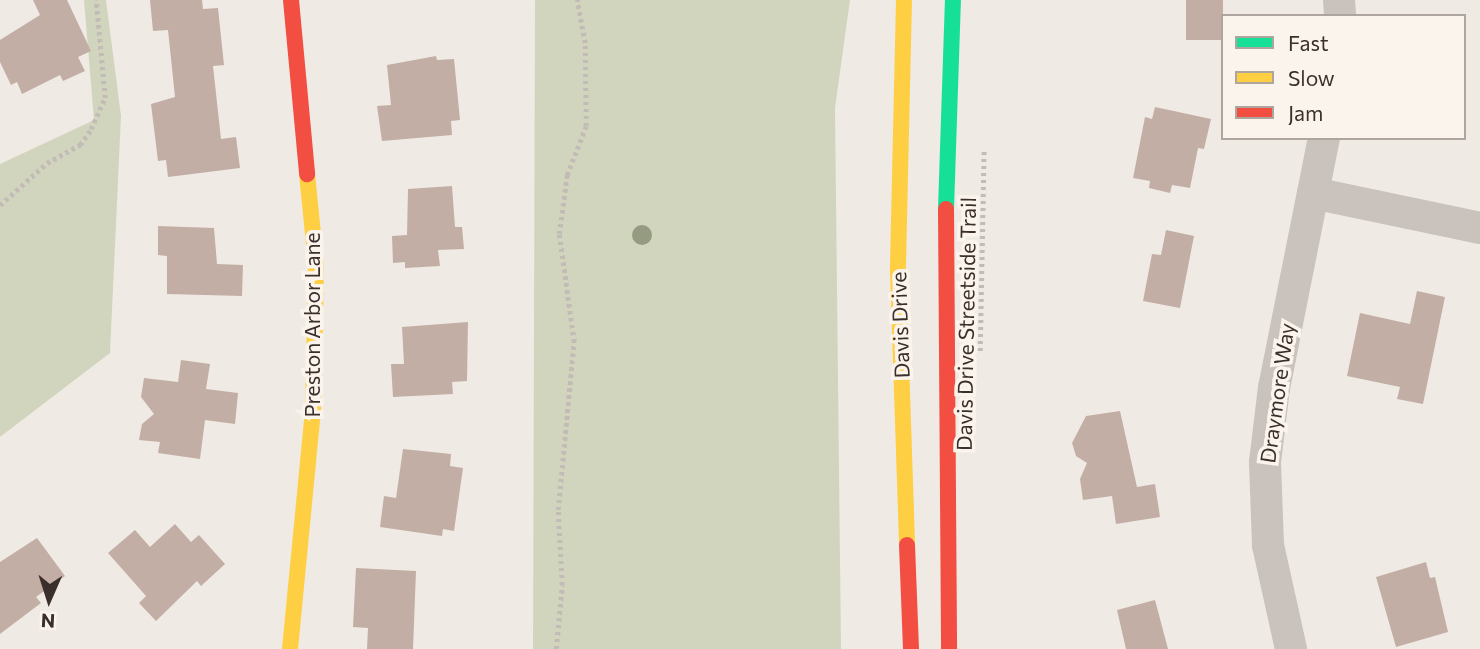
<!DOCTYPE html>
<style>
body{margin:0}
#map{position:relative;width:1480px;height:649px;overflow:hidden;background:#f0eae4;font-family:Commissioner,sans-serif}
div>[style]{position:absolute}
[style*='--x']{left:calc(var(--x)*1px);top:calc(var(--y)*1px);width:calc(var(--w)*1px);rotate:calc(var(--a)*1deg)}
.green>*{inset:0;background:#d2d5be}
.building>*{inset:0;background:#c3aea6;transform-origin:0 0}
.path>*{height:4.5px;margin-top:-2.25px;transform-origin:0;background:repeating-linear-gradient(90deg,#c2bbb6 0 3.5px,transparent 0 7px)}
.street>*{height:32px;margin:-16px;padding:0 16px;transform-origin:16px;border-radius:16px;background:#c9c2bd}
.fast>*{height:16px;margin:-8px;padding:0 8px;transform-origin:8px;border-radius:8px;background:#16e098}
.slow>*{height:16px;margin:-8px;padding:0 8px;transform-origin:8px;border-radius:8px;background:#ffcf43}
.jam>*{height:16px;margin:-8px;padding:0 8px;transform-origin:8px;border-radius:8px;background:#f24e42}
.trees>*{width:20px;height:20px;margin:-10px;border-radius:50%;background:#959b80}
span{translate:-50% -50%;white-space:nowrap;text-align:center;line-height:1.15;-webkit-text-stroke:7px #fbf4ed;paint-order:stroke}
.street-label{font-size:21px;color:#3b2f2b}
.legend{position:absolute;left:1221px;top:14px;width:245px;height:126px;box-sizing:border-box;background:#fbf4ed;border:2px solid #aea59f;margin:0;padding:9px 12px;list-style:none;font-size:21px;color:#3b2f2b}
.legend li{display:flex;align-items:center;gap:14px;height:35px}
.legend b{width:35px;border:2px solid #aea59f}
.north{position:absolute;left:14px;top:565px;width:70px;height:70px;-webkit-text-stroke:5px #fbf4ed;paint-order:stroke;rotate:183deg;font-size:19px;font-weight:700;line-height:28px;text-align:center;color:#3b2f2b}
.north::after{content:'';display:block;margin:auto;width:24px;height:32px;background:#3b2f2b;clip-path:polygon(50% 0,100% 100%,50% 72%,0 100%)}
</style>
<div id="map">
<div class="green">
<div style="clip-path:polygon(84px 0,106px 0,121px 116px,110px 353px,0 437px,0 164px,94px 120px)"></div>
<div style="clip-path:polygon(535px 0,850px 0,835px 108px,841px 649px,533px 649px)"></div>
</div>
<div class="building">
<div style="clip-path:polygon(33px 0,67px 0,91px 51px,78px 57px,85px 71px,63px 81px,60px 75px,22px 94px,17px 82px,11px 85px,0 62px,0 40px,40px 15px)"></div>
<div style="clip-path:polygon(150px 0,202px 0,203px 9px,218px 8px,224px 65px,213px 66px,221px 139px,236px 137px,240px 168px,168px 177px,166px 160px,158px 161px,151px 104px,175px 97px,168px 30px,153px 31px)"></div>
<div style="left:1186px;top:0;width:37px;height:40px"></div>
<div style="clip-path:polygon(436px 56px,437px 60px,454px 59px,460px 120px,451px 121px,452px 135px,382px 141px,377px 106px,391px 105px,387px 65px)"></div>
<div style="clip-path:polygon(1155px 107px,1211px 119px,1204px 149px,1198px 148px,1190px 188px,1172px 185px,1170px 193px,1149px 188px,1150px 181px,1133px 178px,1145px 117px,1152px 119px)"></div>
<div style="clip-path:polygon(452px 186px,455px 227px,462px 227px,464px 249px,438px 250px,440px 266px,405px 268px,405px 262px,393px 263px,392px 236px,407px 235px,408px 189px)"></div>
<div style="clip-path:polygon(158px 226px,214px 228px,217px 264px,243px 265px,242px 296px,167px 294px,167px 256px,158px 255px)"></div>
<div style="clip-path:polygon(1166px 230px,1194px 236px,1180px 308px,1143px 301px,1152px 254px,1161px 255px)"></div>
<div style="clip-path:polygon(1417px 291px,1445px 297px,1423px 404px,1397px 399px,1400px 387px,1347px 376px,1360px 313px,1410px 324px)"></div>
<div style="clip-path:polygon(468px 322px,467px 381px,452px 382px,453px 394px,393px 397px,391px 364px,404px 364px,402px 327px)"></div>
<div style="clip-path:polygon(181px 360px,210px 364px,206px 389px,238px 393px,235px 424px,205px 420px,200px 459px,158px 453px,160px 442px,139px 440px,142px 424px,154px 414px,141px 397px,144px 378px,178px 382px)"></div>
<div style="clip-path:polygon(1120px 411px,1137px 487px,1155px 484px,1160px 517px,1116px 524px,1112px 496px,1083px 500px,1080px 479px,1087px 463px,1076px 456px,1072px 443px,1086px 416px)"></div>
<div style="clip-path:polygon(403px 449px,451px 454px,450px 466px,463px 468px,454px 531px,443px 529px,442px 536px,380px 527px,384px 496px,396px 498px)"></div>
<div style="clip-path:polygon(175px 524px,191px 542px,199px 535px,225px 564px,201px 586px,197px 581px,156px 621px,139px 603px,146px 596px,108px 553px,135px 530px,150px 547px)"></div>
<div style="clip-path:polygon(37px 538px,65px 576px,36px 597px,41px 603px,0 634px,0 562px)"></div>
<div style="clip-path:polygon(1426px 562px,1430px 578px,1435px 577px,1448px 632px,1396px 647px,1376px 577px)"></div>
<div style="clip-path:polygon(356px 568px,416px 571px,413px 649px,367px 649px,368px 628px,353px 627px)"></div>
<div style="clip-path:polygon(1155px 600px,1168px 649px,1126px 649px,1117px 610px)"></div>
</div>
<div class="path">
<div style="--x:0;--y:205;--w:63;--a:-41.8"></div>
<div style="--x:47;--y:163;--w:38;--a:-29"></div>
<div style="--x:80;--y:145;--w:19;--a:-55"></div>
<div style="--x:91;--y:129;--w:34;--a:-66"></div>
<div style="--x:105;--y:98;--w:98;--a:-95.2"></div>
<div style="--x:980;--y:351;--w:202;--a:-88.9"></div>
<div style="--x:556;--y:649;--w:64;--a:-84.6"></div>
<div style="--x:562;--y:585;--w:75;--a:-93.1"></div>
<div style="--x:558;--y:510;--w:169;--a:-84.6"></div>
<div style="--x:574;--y:342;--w:109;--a:-97.9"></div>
<div style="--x:559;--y:234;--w:60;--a:-82.3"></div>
<div style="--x:567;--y:175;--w:53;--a:-68.8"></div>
<div style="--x:586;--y:126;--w:83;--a:-90.7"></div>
<div style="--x:585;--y:43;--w:44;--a:-100.5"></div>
</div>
<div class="street">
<div style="--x:1339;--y:0;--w:16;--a:86"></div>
<div style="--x:1313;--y:193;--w:171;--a:11.8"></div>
<div style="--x:1291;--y:649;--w:107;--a:-102.5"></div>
<div style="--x:1268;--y:545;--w:83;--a:-92.1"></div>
<div style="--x:1265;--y:462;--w:75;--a:-83.1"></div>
<div style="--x:1274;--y:388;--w:255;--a:-78.7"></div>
</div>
<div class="fast">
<div style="--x:946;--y:209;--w:209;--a:-88.1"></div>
</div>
<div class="slow">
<div style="--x:904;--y:0;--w:271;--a:91.3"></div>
<div style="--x:898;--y:271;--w:274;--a:88.1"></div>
<div style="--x:290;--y:649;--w:239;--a:-84.5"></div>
<div style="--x:313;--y:411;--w:147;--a:-88.8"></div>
<div style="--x:316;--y:264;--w:90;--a:-95.7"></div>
</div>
<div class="jam">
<div style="--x:291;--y:0;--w:175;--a:84.7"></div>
<div style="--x:946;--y:209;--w:440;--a:89.6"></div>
<div style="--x:907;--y:545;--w:104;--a:87.8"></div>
</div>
<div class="trees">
<div style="left:642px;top:235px"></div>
</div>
<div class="street-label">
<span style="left:966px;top:324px;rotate:-89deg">Davis Drive Streetside Trail</span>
<span style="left:312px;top:325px;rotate:-90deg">Preston Arbor Lane</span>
<span style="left:900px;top:325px;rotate:-92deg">Davis Drive</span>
<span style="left:1277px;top:393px;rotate:-82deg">Draymore Way</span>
</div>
<ul class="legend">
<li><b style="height:9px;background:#16e098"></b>Fast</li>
<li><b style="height:9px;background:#ffcf43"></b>Slow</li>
<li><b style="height:9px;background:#f24e42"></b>Jam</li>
</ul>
<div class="north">N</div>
</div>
